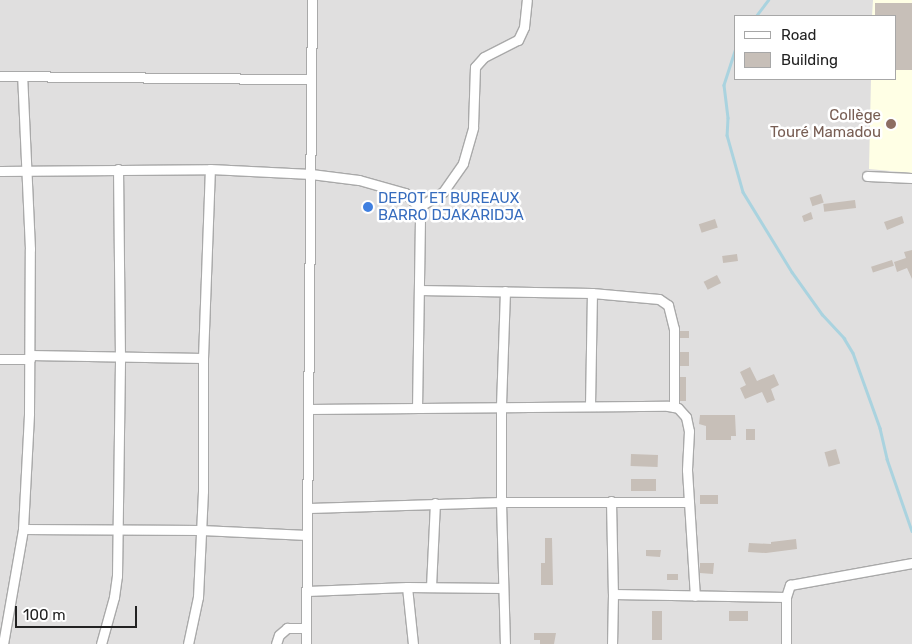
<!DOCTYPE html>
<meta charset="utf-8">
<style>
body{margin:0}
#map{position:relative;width:912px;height:644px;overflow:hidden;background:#f2efe9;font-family:Rubik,sans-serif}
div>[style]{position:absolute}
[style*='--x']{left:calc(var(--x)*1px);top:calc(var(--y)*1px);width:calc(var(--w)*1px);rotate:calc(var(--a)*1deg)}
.residential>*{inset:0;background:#e0dfdf}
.education>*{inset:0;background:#ffffe5}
.stream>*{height:2.5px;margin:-1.25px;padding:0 1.25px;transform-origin:1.25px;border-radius:1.25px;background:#aad3df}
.building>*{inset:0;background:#c7bfb8;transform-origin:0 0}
.roads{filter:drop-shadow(1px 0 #a9a9a9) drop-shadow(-1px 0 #a9a9a9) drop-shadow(0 1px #a9a9a9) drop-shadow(0 -1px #a9a9a9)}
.minor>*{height:9px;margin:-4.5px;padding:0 4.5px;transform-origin:4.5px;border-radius:4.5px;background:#fff}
.dots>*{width:14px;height:14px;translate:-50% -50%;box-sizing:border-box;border:2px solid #fff;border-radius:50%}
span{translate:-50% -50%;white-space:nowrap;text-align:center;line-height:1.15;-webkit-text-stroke:5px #fff;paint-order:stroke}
.education-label{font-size:15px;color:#785e54}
.right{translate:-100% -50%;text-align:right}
.shop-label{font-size:15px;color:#366cbe}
.left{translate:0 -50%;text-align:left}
.legend{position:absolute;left:734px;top:15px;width:162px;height:65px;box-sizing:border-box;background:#fff;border:1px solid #a7a7a7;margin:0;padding:6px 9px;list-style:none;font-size:15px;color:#222}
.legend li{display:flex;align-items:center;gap:10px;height:25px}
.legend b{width:25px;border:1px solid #a7a7a7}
.scale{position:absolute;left:15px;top:606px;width:122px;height:22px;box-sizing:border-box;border:2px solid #222;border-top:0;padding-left:6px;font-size:15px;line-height:18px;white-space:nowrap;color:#222;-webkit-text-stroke:4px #fff;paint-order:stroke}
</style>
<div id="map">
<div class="residential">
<div style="clip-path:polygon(evenodd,0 0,912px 0,912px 644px,0 644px,0 0,736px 16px,896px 16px,896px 79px,736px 79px,736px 16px)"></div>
</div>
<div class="education">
<div style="clip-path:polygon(873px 0,912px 0,912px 173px,869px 169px,871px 79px,896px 79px,896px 16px,872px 16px)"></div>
</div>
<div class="stream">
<div style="--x:756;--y:16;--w:20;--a:-53"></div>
<div style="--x:736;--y:48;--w:39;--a:108"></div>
<div style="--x:724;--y:85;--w:33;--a:83"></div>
<div style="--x:728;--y:118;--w:17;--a:93"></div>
<div style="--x:727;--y:135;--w:59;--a:74.3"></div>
<div style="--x:743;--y:192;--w:94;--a:58.5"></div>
<div style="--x:792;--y:272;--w:52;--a:54.5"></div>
<div style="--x:822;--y:314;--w:33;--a:47"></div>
<div style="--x:844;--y:338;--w:17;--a:59"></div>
<div style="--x:853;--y:353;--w:80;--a:70.2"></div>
<div style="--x:880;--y:428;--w:32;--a:77"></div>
<div style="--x:887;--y:459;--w:76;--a:70.9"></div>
</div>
<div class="building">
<div style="clip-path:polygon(875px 3px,912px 3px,912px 70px,896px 70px,896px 15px,875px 15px)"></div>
<div style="left:821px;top:194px;width:9px;height:12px;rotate:72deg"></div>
<div style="left:855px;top:200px;width:8px;height:32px;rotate:83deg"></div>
<div style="clip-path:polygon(811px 212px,813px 219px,804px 222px,802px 216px)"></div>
<div style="clip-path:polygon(902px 216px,904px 223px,887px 230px,884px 222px)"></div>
<div style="left:715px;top:219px;width:9px;height:17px;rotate:72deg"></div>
<div style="clip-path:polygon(912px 250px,912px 279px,907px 268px,897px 272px,894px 262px,906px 258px,904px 252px)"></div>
<div style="left:737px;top:254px;width:7px;height:15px;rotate:82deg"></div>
<div style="left:892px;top:260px;width:6px;height:22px;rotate:72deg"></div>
<div style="left:717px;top:275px;width:9px;height:15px;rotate:63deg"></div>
<div style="left:680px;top:331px;width:9px;height:7px"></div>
<div style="left:680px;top:352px;width:9px;height:14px"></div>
<div style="clip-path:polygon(750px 367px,757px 381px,774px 374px,779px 385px,771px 389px,775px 400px,767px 403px,762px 392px,745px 399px,740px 388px,746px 385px,740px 372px)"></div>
<div style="left:680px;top:377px;width:6px;height:24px"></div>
<div style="clip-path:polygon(700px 415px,735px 415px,736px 436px,731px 436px,731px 440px,706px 440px,706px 426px,699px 424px)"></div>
<div style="left:746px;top:429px;width:9px;height:11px"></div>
<div style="left:836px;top:449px;width:15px;height:12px;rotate:74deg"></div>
<div style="left:631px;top:454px;width:27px;height:12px;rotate:2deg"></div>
<div style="left:631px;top:479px;width:25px;height:12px"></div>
<div style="left:700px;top:495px;width:18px;height:9px"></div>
<div style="clip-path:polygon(545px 538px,552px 538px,553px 585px,541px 585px,541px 563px,545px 563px)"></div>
<div style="clip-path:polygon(796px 539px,797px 549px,766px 553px,748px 552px,749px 543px,771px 544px,771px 542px)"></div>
<div style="clip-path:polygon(646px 550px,661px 550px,660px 557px,646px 556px)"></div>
<div style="clip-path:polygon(700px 563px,714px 563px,713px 574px,700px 573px)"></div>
<div style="left:667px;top:574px;width:11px;height:6px"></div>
<div style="left:652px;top:611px;width:10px;height:29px"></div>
<div style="left:729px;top:611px;width:19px;height:10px"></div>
<div style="clip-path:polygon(534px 633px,556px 633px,554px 644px,540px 644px,540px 640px,534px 640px)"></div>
</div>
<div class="roads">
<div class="minor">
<div style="--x:0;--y:76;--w:311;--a:0.6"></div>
<div style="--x:0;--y:171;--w:210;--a:-0.5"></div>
<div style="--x:210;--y:169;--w:101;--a:2.8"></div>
<div style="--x:311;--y:174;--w:48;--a:7.1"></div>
<div style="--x:359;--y:180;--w:48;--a:15.8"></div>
<div style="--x:405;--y:193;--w:20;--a:45"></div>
<div style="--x:419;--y:207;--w:11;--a:85"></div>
<div style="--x:420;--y:218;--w:189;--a:90.9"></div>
<div style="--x:867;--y:176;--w:45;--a:2.5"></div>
<div style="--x:419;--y:207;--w:28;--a:-32"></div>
<div style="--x:443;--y:192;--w:35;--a:-55"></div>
<div style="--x:463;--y:163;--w:37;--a:-74"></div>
<div style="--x:473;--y:127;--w:60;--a:-88.1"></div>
<div style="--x:475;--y:67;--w:13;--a:-48"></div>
<div style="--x:484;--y:57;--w:38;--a:-27"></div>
<div style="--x:518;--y:40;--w:14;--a:-65"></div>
<div style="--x:524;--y:27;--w:27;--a:-84"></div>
<div style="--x:419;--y:290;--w:173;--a:1"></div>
<div style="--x:592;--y:293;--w:67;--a:5.1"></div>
<div style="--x:659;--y:299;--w:11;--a:34"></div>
<div style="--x:668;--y:305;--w:25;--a:76"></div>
<div style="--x:674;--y:329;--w:78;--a:90"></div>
<div style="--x:505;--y:291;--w:116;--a:92"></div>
<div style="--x:501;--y:407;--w:95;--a:90"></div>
<div style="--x:501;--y:502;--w:142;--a:88.4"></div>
<div style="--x:30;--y:355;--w:173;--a:1"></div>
<div style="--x:0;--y:359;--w:30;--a:0"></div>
<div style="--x:590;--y:406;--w:113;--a:-89"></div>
<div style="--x:309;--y:409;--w:359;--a:-0.5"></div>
<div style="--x:668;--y:406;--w:10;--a:11"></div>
<div style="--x:678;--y:408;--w:12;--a:48"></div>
<div style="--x:686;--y:417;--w:14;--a:78"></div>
<div style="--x:689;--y:431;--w:39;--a:93"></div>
<div style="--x:687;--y:470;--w:126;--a:86.4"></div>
<div style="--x:611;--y:501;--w:93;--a:88.8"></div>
<div style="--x:613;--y:594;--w:50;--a:91.1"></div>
<div style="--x:309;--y:508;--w:192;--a:-1.8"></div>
<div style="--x:501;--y:502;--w:188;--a:0"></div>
<div style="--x:23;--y:529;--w:178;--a:0.3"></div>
<div style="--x:201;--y:530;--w:106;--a:2.7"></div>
<div style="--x:407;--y:587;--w:57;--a:84"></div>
<div style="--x:431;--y:587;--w:84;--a:-87.3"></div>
<div style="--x:307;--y:591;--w:100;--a:-2.3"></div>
<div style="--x:407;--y:587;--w:96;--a:0.6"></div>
<div style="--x:613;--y:594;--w:173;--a:1"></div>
<div style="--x:3;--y:644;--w:117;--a:-80.1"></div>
<div style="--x:23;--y:529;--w:116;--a:-87"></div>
<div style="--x:29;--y:413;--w:164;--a:-89.7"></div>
<div style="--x:30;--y:249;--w:173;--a:-92.6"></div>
<div style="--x:101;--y:644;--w:49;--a:-74.5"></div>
<div style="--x:114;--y:597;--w:21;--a:-82"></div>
<div style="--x:117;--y:576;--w:218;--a:-89.2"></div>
<div style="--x:120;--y:358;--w:189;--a:-90.6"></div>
<div style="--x:188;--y:644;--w:48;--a:-78"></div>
<div style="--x:198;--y:597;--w:106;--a:-87.3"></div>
<div style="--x:203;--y:491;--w:133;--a:-90"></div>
<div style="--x:203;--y:358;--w:189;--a:-87.9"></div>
<div style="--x:276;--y:644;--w:9;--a:-72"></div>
<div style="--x:279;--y:635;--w:11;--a:-41"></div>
<div style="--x:287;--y:628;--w:19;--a:0"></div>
<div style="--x:306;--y:644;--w:644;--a:-89.47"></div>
<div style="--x:786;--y:644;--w:47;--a:-90"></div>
<div style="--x:786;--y:597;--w:13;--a:-72"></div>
<div style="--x:790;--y:585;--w:124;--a:-10.2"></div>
</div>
</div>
<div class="dots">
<div style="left:891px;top:124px;background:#8d6e63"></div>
<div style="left:368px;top:207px;background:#3f7fe0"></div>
</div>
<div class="education-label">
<span class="right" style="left:881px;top:124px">Collège<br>Touré Mamadou</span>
</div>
<div class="shop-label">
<span class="left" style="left:378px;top:207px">DEPOT ET BUREAUX<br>BARRO DJAKARIDJA</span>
</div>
<ul class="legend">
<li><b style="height:6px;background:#fff"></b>Road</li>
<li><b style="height:14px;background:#c7bfb8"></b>Building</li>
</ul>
<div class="scale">100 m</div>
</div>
